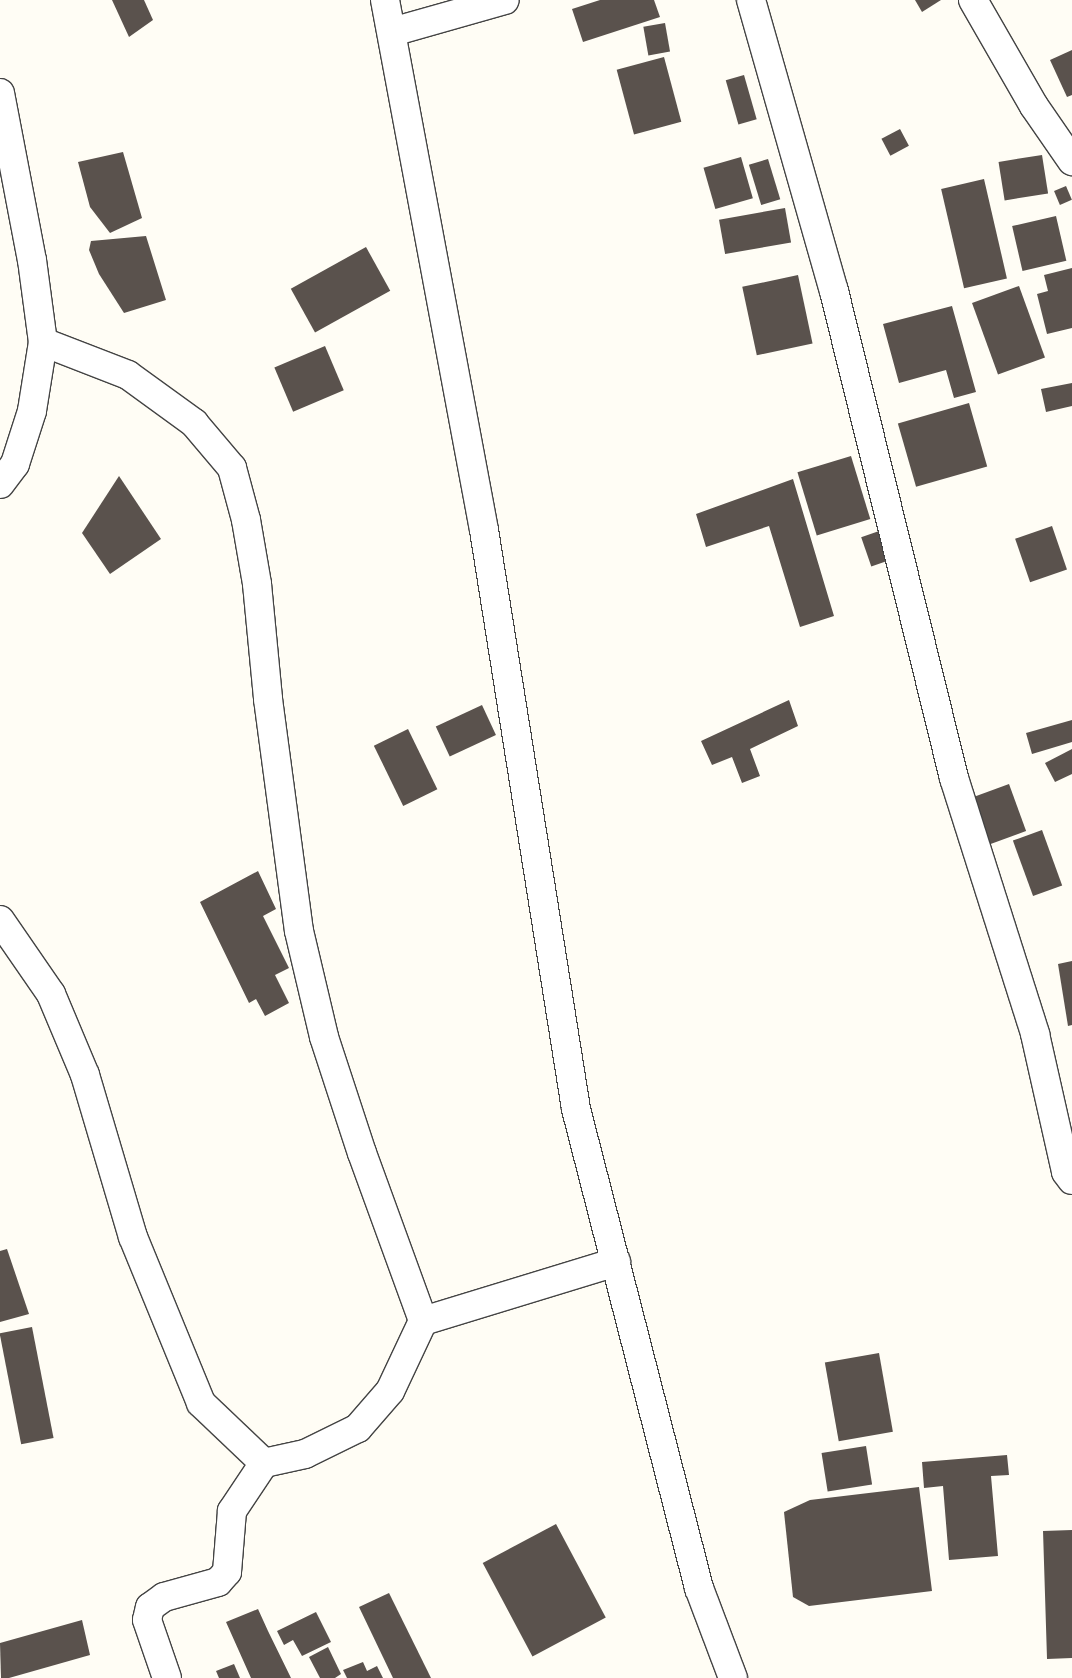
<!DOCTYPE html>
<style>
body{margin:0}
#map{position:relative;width:1072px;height:1678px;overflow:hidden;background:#fffdf5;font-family:"PT Serif",serif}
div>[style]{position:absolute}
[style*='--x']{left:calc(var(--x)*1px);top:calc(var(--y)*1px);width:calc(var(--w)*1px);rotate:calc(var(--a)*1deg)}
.building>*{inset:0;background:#5a524d;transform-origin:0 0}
.roads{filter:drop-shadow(1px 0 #444) drop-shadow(-1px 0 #444) drop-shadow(0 1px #444) drop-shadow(0 -1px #444)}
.minor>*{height:28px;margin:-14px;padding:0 14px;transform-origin:14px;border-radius:14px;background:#fff}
span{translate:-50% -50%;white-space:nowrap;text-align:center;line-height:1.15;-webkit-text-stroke:5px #fff;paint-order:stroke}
</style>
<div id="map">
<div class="building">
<div style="clip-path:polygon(112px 0,144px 0,153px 20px,129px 37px)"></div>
<div style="clip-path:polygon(600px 0,654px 0,660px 17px,583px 42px,572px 9px)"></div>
<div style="clip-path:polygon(915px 0,941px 0,922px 12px)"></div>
<div style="left:665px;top:23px;width:29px;height:22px;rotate:80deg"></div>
<div style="clip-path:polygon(1072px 50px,1072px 95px,1067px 97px,1050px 60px)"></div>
<div style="left:664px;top:57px;width:67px;height:49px;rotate:75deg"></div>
<div style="left:744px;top:75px;width:46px;height:19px;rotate:74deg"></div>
<div style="left:900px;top:129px;width:19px;height:21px;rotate:62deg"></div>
<div style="clip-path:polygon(123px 152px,142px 218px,110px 233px,90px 207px,78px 162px)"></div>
<div style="left:1042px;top:155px;width:39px;height:44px;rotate:81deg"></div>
<div style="left:741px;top:157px;width:43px;height:39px;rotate:74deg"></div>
<div style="left:768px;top:159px;width:42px;height:20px;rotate:73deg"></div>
<div style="left:984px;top:179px;width:102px;height:44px;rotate:77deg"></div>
<div style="left:1066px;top:186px;width:15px;height:13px;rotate:67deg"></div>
<div style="left:785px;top:208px;width:35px;height:67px;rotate:80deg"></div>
<div style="left:1056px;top:216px;width:46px;height:45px;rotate:77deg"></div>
<div style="clip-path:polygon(146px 236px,166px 300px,124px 313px,99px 274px,89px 250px,91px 241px)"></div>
<div style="left:366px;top:247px;width:50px;height:86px;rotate:61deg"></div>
<div style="clip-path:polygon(1072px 268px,1072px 328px,1047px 334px,1037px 294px,1048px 291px,1044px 275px)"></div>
<div style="left:798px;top:275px;width:70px;height:57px;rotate:78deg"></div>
<div style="left:1019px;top:286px;width:76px;height:50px;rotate:70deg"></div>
<div style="clip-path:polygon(952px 306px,976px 392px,954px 398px,946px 370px,899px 383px,883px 324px)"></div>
<div style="left:325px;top:346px;width:48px;height:55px;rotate:67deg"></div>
<div style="clip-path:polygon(1072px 383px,1072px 406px,1046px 412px,1041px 389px)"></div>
<div style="left:969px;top:403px;width:66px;height:74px;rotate:74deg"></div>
<div style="left:851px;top:456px;width:66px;height:56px;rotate:73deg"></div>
<div style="clip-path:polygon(119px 476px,161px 539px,110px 574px,82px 533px)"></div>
<div style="clip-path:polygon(793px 479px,834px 616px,800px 627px,769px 526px,706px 547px,696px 514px)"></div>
<div style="left:1052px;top:526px;width:46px;height:39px;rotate:71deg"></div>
<div style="left:882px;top:530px;width:31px;height:22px;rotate:71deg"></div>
<div style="clip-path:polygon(789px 700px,798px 726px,750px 749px,760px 776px,742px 783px,732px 757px,712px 765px,701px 741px)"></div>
<div style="left:482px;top:705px;width:33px;height:51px;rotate:65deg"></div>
<div style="clip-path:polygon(1072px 720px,1072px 742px,1032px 754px,1026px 733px)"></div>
<div style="left:408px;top:729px;width:67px;height:38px;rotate:64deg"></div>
<div style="clip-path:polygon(1072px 749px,1072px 774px,1055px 782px,1045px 763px)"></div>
<div style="left:1009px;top:784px;width:50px;height:45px;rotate:70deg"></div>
<div style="left:1042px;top:830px;width:59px;height:31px;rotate:70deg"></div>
<div style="clip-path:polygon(258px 871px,276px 909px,263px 916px,289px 968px,275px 975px,289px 1003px,265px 1016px,256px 999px,249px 1003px,200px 902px)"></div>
<div style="clip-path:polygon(1072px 961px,1072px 1025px,1068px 1026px,1058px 964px)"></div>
<div style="clip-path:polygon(7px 1249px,29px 1314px,0 1322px,0 1251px)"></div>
<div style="left:32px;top:1327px;width:113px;height:33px;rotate:79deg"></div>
<div style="left:879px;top:1353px;width:80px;height:55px;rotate:80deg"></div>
<div style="left:866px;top:1446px;width:39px;height:45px;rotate:81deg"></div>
<div style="clip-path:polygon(1007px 1455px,1009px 1475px,991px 1476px,998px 1556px,949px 1560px,943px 1486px,924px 1488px,922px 1462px)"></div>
<div style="clip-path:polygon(919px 1487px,932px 1591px,809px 1606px,793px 1597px,784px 1512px,810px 1500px)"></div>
<div style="left:556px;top:1524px;width:106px;height:83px;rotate:62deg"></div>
<div style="clip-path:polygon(1072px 1530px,1072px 1658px,1047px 1659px,1043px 1531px)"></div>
<div style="clip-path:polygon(389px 1593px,431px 1678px,393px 1678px,359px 1607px)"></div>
<div style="clip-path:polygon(258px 1609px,268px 1631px,291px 1678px,251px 1678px,226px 1622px)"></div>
<div style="clip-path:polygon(316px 1612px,331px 1642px,302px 1656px,293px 1640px,284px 1645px,277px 1631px)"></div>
<div style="clip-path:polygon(82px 1620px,90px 1655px,9px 1678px,1px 1678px,0 1643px)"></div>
<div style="clip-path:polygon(328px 1647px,341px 1674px,335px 1678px,320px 1678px,309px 1657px)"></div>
<div style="clip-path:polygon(363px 1662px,367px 1671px,377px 1666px,383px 1678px,347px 1678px,343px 1670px)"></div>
<div style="clip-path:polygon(234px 1664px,240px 1678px,219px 1678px,216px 1671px)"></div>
</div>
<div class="roads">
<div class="minor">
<div style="--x:385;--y:0;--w:539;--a:79.42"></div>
<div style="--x:484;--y:530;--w:586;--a:80.97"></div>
<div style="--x:576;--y:1109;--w:495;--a:75.6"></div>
<div style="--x:699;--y:1588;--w:96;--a:69.3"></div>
<div style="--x:751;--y:0;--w:303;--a:74.1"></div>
<div style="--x:834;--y:291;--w:502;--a:76.16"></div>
<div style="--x:954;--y:778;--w:269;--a:72.4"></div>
<div style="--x:1035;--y:1034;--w:141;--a:77.3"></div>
<div style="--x:1066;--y:1172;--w:10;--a:53"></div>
<div style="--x:973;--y:0;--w:122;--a:60.1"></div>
<div style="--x:1034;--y:106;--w:67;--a:55.4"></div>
<div style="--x:392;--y:32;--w:117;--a:-15.8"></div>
<div style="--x:0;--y:93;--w:170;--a:79.2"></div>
<div style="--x:32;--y:260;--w:83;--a:82.4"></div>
<div style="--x:43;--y:342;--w:70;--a:99.1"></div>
<div style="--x:32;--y:411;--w:56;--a:107.8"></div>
<div style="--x:15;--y:464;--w:25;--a:127"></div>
<div style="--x:43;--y:342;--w:91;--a:21.2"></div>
<div style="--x:128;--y:375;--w:82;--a:36"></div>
<div style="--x:194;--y:423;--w:59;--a:49.8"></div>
<div style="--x:232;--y:468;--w:54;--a:74.9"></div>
<div style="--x:246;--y:520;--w:65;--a:80.2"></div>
<div style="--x:257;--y:584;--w:116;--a:84.5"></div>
<div style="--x:268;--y:699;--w:234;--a:82.4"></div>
<div style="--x:299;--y:931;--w:109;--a:76.7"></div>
<div style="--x:324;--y:1037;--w:122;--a:71.9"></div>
<div style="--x:362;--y:1153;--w:179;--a:70"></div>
<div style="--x:423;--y:1321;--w:77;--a:115.2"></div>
<div style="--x:390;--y:1391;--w:49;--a:130.9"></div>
<div style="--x:358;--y:1428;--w:59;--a:153.9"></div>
<div style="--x:305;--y:1454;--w:42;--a:167.6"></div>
<div style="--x:264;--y:1463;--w:58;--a:123.7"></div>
<div style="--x:232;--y:1511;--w:61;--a:94.7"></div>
<div style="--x:227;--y:1572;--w:13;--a:132"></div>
<div style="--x:218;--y:1582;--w:56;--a:164.5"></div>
<div style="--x:164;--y:1597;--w:17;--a:144"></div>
<div style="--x:150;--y:1607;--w:13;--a:103"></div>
<div style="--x:147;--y:1620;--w:61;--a:71"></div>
<div style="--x:0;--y:920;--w:90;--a:55.4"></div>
<div style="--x:51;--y:994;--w:88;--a:67.2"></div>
<div style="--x:85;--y:1075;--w:169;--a:73.5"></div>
<div style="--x:133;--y:1237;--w:179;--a:67.7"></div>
<div style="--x:201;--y:1403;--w:87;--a:43.6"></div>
<div style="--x:423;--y:1321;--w:202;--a:-17"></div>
</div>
</div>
</div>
